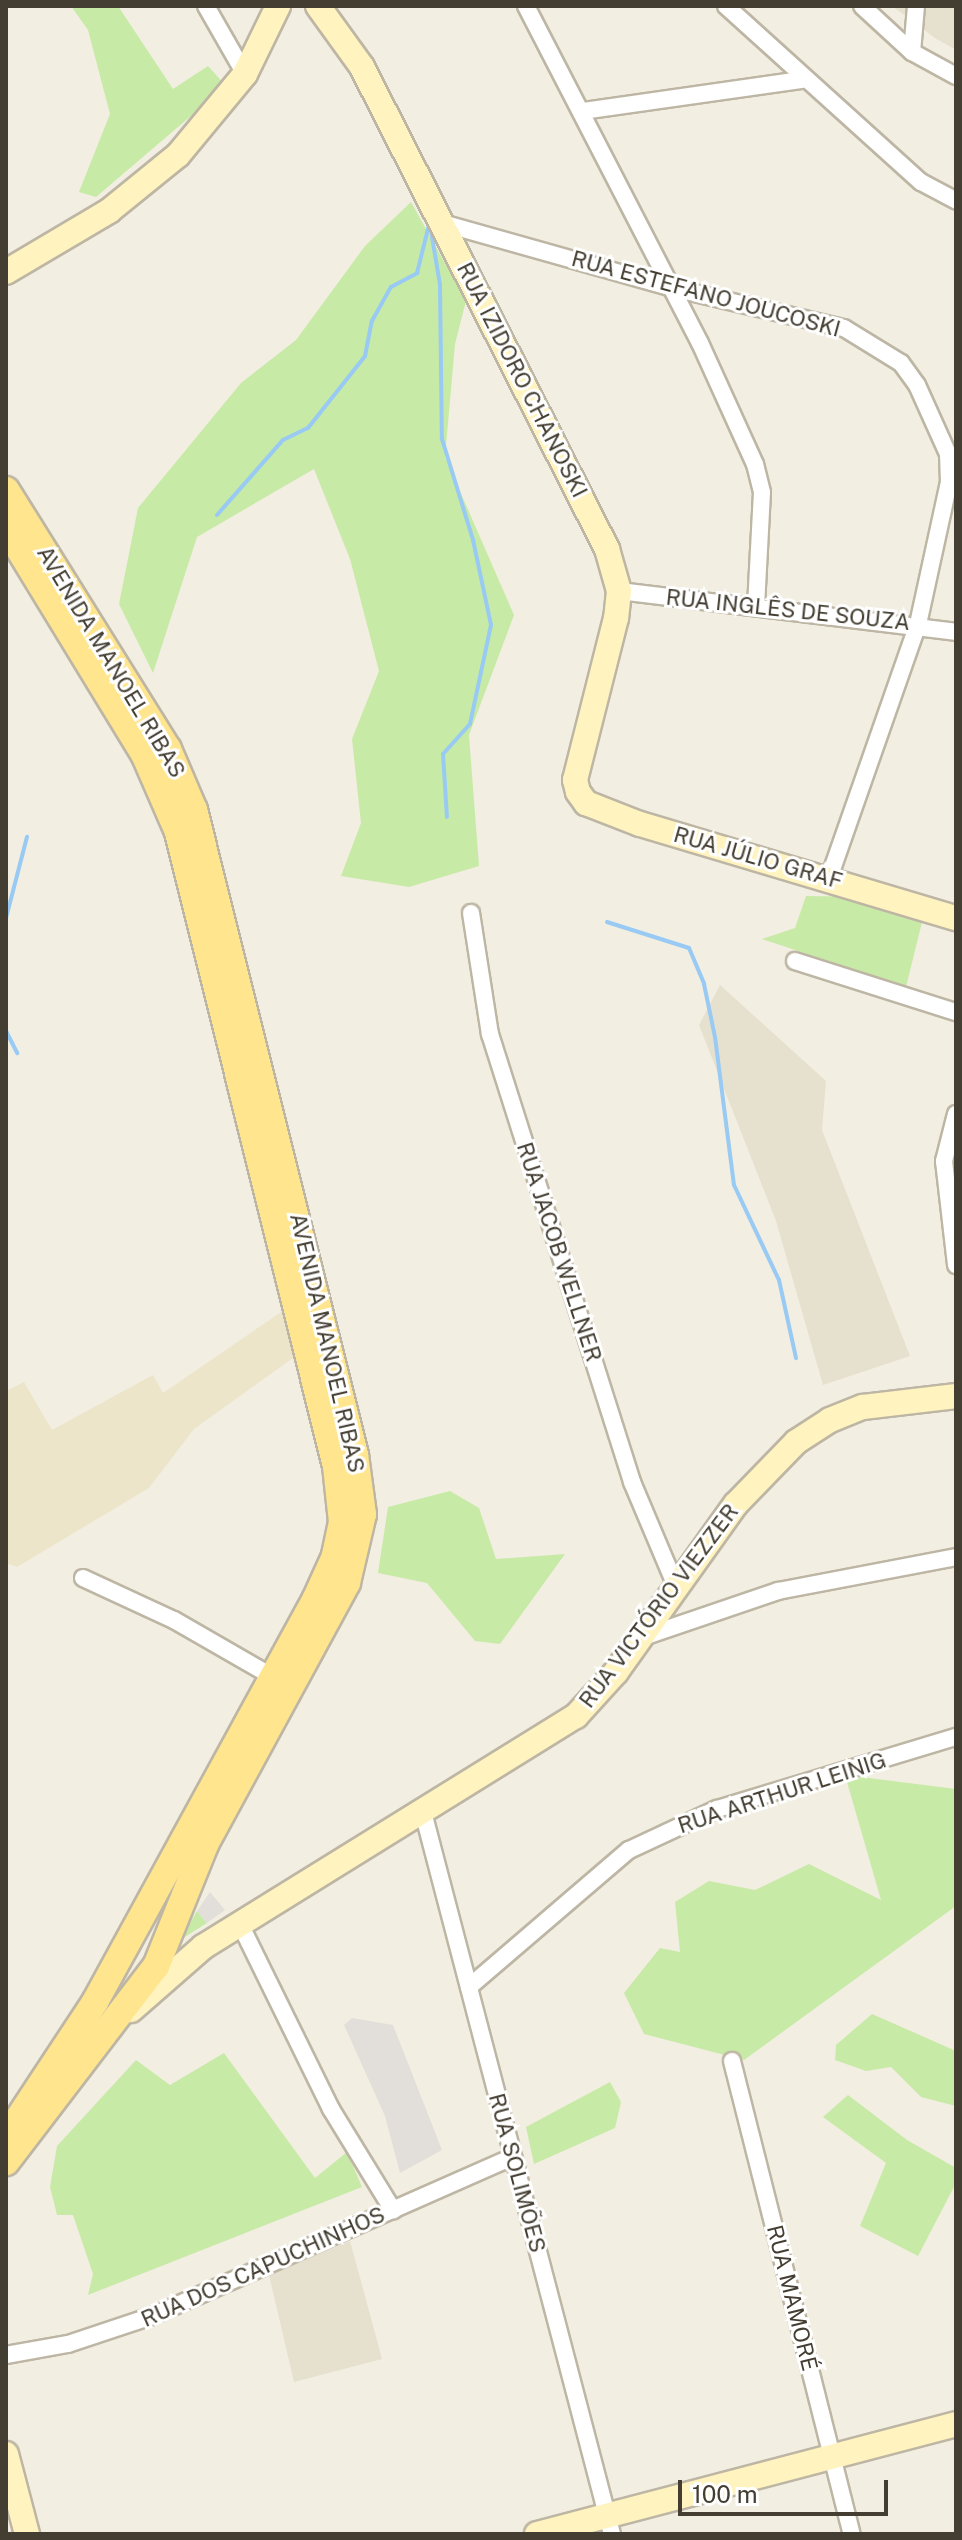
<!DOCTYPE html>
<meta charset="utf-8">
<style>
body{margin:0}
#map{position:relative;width:962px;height:2540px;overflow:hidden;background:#f2eee1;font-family:"Public Sans",sans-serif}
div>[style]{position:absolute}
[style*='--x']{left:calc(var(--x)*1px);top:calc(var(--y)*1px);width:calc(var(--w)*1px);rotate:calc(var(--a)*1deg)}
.residential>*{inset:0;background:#e6e0cf}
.education>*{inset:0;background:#ece5ca}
.green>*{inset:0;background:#c8eaa7}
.parking>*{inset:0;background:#e2dfdb}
.stream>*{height:4px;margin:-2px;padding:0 2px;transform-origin:2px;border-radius:2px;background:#98caf4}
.roads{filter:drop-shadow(2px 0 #beb6a4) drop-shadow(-2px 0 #beb6a4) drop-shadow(0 2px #beb6a4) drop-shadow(0 -2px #beb6a4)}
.street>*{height:16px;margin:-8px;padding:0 8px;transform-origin:8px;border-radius:8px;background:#fff}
.secondary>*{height:24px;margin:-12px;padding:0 12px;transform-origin:12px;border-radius:12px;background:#fff3bf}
.primary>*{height:26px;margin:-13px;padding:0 13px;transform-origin:13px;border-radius:13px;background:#ffe58e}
span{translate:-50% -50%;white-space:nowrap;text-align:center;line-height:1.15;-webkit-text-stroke:6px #fff;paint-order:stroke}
.street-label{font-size:22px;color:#443e32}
.frame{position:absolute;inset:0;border:8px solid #443e32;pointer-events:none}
.scale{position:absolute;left:678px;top:2480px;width:210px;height:36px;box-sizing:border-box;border:4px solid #443e32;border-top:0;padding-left:10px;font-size:24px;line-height:28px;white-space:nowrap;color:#443e32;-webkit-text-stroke:6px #fff;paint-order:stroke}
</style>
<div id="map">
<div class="residential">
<div style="clip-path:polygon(892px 6px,956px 6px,956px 50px,935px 38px)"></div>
<div style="clip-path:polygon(720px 985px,826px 1081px,822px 1130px,910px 1356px,823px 1385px,776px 1221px,699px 1025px)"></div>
<div style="clip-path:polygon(350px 2241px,382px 2359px,294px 2382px,269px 2275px)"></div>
</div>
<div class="education">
<div style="clip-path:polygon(287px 1308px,297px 1355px,194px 1429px,149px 1488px,17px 1567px,6px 1563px,6px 1391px,24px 1382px,52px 1430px,153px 1375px,163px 1393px)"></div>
</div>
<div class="green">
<div style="clip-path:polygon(71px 6px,118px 6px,173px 89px,208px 66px,226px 86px,96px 197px,79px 192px,110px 114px,88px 30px)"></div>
<div style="clip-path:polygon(411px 202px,466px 301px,455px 344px,445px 457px,514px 615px,469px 735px,479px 866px,409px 887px,341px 876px,361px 823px,352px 739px,379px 671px,350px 559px,314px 469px,197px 537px,153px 673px,119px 604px,138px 508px,241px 383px,296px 340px,365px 246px)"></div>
<div style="clip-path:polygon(806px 896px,871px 897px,924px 914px,906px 987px,762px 939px,795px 928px)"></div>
<div style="clip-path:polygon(450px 1491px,479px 1508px,496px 1559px,565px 1554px,500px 1644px,475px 1641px,427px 1583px,378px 1573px,388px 1507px)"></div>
<div style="clip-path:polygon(845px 1775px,956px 1789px,956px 1906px,744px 2060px,644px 2034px,624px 1993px,660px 1948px,680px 1952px,675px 1902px,709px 1881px,755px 1890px,809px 1864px,881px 1900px)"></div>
<div style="clip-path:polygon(197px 1911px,207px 1923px,180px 1940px)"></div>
<div style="clip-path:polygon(872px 2014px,956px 2051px,956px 2106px,921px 2097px,891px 2067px,866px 2071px,835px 2060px,836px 2045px)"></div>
<div style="clip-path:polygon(224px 2053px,315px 2178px,347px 2152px,362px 2187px,88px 2295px,93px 2274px,73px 2215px,57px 2215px,50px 2187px,57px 2146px,136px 2060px,170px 2085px)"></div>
<div style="clip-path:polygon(610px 2082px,621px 2102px,615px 2128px,534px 2164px,526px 2127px)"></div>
<div style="clip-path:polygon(848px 2095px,907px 2140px,956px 2168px,956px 2183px,918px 2256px,860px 2226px,886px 2163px,823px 2117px)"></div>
</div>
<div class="parking">
<div style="clip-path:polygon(210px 1892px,225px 1910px,207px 1923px,197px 1911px)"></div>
<div style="clip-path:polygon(352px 2018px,393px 2025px,442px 2150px,400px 2173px,385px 2116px,344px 2025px)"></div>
</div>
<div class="stream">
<div style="--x:430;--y:225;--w:61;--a:80.5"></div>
<div style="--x:440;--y:285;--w:154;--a:89.3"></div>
<div style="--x:442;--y:439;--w:106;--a:72.9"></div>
<div style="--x:473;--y:540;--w:87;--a:78"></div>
<div style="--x:491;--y:625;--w:101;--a:102"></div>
<div style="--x:470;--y:724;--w:40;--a:132"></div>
<div style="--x:443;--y:754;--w:63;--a:86.4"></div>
<div style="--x:217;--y:515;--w:100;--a:-48.7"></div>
<div style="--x:283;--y:440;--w:28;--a:-26"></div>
<div style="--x:308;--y:428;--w:92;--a:-51.6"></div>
<div style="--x:365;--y:356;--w:36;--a:-79"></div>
<div style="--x:372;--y:321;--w:39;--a:-61"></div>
<div style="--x:391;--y:287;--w:30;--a:-28"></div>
<div style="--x:417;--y:273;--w:49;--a:-76"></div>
<div style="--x:6;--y:918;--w:84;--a:-75.5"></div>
<div style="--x:607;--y:922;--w:86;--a:17.6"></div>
<div style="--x:689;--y:948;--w:39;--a:67"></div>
<div style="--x:704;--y:984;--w:54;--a:78.3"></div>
<div style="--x:715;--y:1037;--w:149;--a:82.7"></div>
<div style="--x:734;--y:1185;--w:105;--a:64.7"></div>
<div style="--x:779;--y:1280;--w:80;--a:77.7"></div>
<div style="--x:6;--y:1031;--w:25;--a:63"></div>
</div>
<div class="roads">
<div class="street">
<div style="--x:206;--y:6;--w:78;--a:60.2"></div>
<div style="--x:526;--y:6;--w:379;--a:62.7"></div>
<div style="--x:700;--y:343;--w:133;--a:65.6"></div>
<div style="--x:755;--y:464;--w:29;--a:76"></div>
<div style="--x:762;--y:492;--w:114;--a:93"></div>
<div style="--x:726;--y:6;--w:263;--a:42.1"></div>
<div style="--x:921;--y:182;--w:40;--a:28"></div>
<div style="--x:862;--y:6;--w:68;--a:42.6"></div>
<div style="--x:912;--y:52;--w:50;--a:28.6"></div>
<div style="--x:912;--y:52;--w:46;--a:-85"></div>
<div style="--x:583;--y:111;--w:221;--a:-8.1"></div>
<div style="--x:442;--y:223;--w:240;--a:15.7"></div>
<div style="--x:673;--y:288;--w:176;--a:13.2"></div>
<div style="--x:844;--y:328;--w:67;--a:31.6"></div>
<div style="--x:901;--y:363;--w:27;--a:54"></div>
<div style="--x:917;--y:385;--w:76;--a:65.8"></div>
<div style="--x:948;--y:454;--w:28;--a:88"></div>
<div style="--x:949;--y:482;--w:145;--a:102.3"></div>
<div style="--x:918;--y:624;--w:269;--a:109.3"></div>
<div style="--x:619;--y:591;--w:339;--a:6.9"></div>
<div style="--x:471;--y:913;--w:122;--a:81.1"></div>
<div style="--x:490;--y:1034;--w:470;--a:72.4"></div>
<div style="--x:632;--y:1482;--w:111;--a:67.1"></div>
<div style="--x:795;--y:961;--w:169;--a:17.6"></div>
<div style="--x:956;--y:1114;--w:49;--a:104.3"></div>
<div style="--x:944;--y:1161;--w:105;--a:83.4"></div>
<div style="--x:83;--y:1578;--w:100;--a:24.8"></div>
<div style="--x:174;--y:1620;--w:114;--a:29.9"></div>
<div style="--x:640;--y:1638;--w:146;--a:-18.8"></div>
<div style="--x:778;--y:1591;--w:181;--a:-10.8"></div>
<div style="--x:423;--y:1812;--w:746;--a:75.33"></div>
<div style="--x:240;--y:1924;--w:206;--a:63.8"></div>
<div style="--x:331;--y:2109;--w:119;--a:58.5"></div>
<div style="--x:469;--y:1987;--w:211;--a:-40.6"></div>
<div style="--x:629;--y:1850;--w:97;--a:-25"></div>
<div style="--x:717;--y:1809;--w:250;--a:-16.8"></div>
<div style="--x:732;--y:2061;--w:488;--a:75.8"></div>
<div style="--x:6;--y:2355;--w:63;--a:-10.1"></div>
<div style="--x:68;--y:2344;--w:89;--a:-18.4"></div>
<div style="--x:152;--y:2316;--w:394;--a:-23.8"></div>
</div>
<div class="secondary">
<div style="--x:318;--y:6;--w:75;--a:54.2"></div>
<div style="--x:362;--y:67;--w:541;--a:63.06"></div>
<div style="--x:607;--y:549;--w:44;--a:74.1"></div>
<div style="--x:619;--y:591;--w:27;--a:96"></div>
<div style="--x:616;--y:618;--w:167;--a:104.2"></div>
<div style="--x:575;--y:780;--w:12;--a:76"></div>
<div style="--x:578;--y:792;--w:14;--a:54"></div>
<div style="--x:586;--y:803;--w:58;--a:21.3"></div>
<div style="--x:640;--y:824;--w:330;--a:16.6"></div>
<div style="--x:6;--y:272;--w:120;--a:-30.6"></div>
<div style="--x:109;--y:211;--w:89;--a:-39.1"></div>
<div style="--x:178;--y:155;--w:105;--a:-50.4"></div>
<div style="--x:245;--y:74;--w:76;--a:-64.1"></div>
<div style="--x:131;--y:2010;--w:96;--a:-41.2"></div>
<div style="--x:203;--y:1947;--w:439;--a:-31.8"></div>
<div style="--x:576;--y:1716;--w:59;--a:-47.7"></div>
<div style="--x:616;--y:1672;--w:206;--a:-54.5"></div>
<div style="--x:736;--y:1504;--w:86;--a:-45.9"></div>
<div style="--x:796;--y:1442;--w:40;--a:-32.9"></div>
<div style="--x:830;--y:1420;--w:35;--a:-22"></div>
<div style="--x:863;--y:1407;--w:94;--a:-6.7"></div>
<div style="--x:6;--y:2454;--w:83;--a:75.3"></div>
<div style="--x:537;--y:2534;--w:433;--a:-14.7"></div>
</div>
<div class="primary">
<div style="--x:6;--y:490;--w:305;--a:58"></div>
<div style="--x:168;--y:749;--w:66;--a:66.9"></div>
<div style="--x:194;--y:810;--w:665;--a:75.98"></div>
<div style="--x:355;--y:1455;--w:60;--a:82.3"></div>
<div style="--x:363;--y:1514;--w:71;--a:103.1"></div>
<div style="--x:347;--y:1583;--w:298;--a:118.5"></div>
<div style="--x:205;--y:1845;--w:131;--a:112"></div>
<div style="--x:156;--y:1966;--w:247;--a:127.4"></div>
<div style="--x:6;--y:528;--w:267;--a:58.6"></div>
<div style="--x:145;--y:756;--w:83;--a:66.5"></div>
<div style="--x:178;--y:832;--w:653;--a:76.01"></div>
<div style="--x:336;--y:1466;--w:56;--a:83.9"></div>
<div style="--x:342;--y:1522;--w:35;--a:102"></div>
<div style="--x:335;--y:1556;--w:48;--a:114.4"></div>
<div style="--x:315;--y:1600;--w:458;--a:118.7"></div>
<div style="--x:95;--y:2002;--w:162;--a:123.4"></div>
</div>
</div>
<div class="street-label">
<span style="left:706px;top:294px;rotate:15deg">RUA ESTEFANO JOUCOSKI</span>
<span style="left:522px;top:380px;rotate:63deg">RUA IZIDORO CHANOSKI</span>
<span style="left:788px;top:610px;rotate:6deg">RUA INGLÊS DE SOUZA</span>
<span style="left:111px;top:662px;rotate:59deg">AVENIDA MANOEL RIBAS</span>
<span style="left:758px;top:858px;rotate:16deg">RUA JÚLIO GRAF</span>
<span style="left:559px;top:1252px;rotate:72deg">RUA JACOB WELLNER</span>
<span style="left:327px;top:1343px;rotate:77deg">AVENIDA MANOEL RIBAS</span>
<span style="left:659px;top:1606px;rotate:-53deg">RUA VICTÓRIO VIEZZER</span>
<span style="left:782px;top:1793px;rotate:-18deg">RUA ARTHUR LEINIG</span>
<span style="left:517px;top:2173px;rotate:75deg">RUA SOLIMÕES</span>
<span style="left:263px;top:2267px;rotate:-24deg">RUA DOS CAPUCHINHOS</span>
<span style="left:792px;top:2298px;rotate:76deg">RUA MAMORÉ</span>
</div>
<div class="frame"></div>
<div class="scale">100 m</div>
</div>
